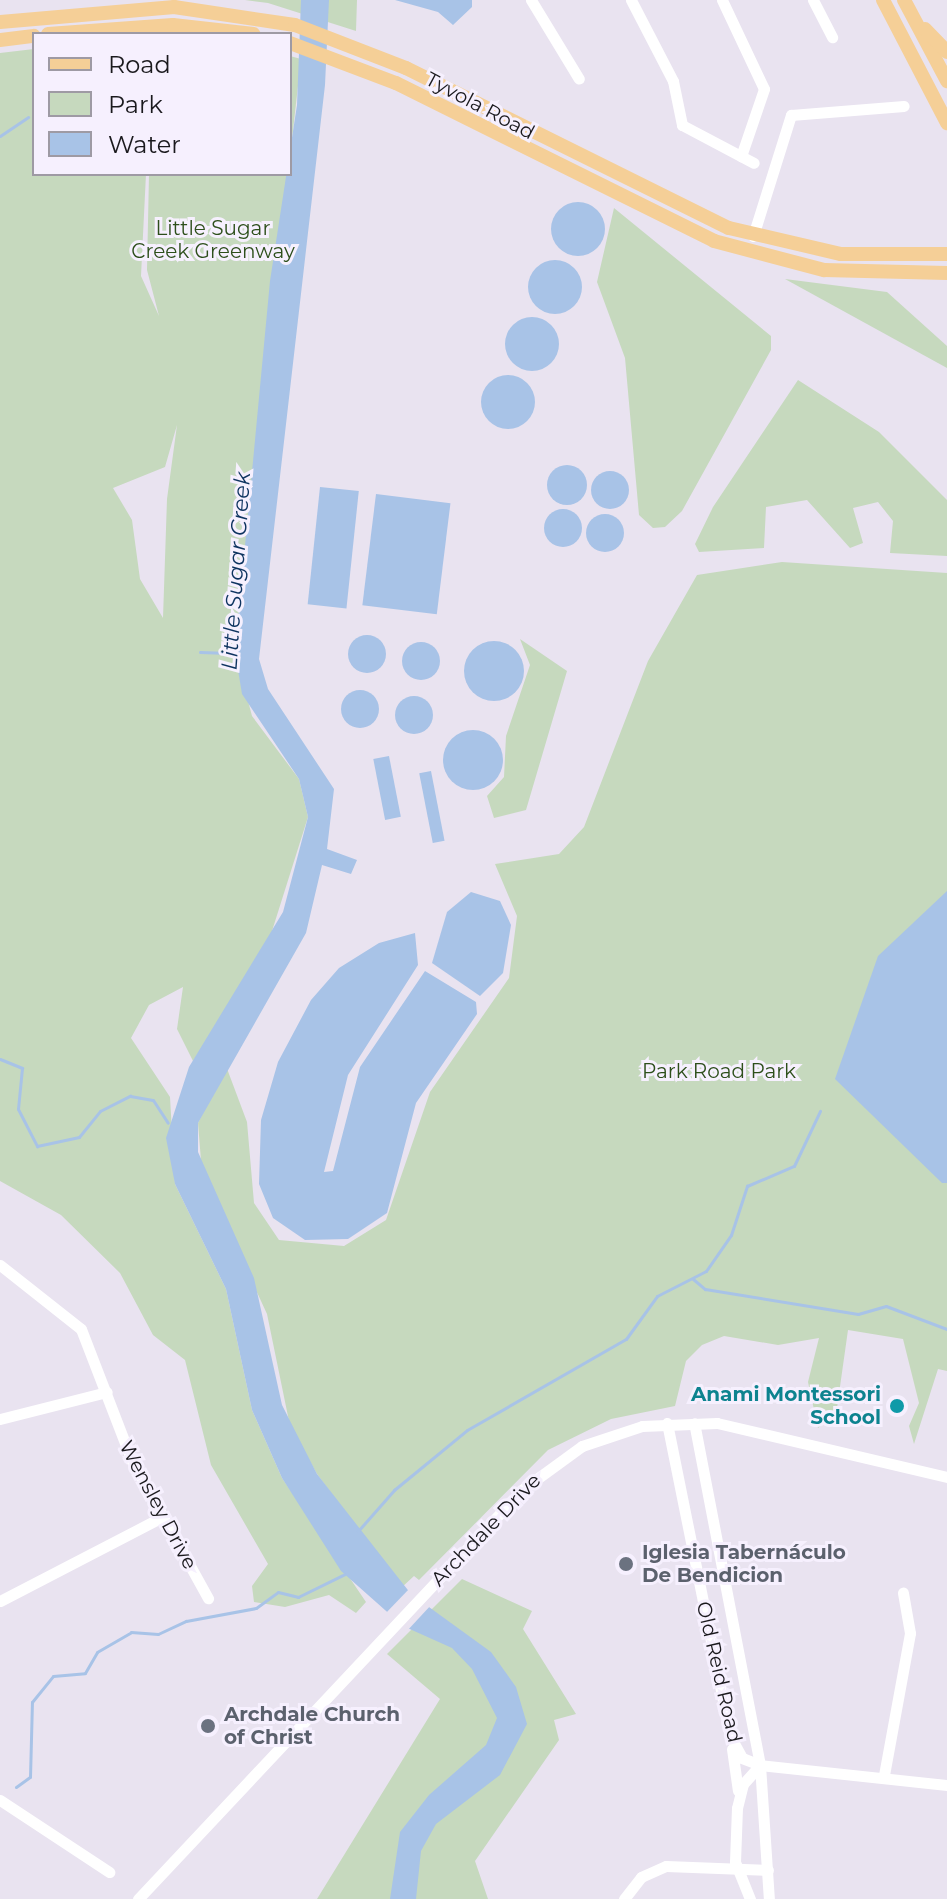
<!DOCTYPE html>
<meta charset="utf-8">
<style>
body{margin:0}
#map{position:relative;width:947px;height:1899px;overflow:hidden;background:#e9e3f0;font-family:Montserrat,sans-serif}
div>[style]{position:absolute}
[style*='--x']{left:calc(var(--x)*1px);top:calc(var(--y)*1px);width:calc(var(--w)*1px);rotate:calc(var(--a)*1deg)}
.green>*{inset:0;background:#c6d9be}
.water>*{inset:0;background:#a8c3e7;transform-origin:0 0}
.round{border-radius:50%}
.pier>*{inset:0;background:#e9e3f0}
.stream>*{height:3px;margin:-1.5px;padding:0 1.5px;transform-origin:1.5px;border-radius:1.5px;background:#a8c3e7}
.minor>*{height:11px;margin:-5.5px;padding:0 5.5px;transform-origin:5.5px;border-radius:5.5px;background:#fff}
.major>*{height:14px;margin:-7px;padding:0 7px;transform-origin:7px;border-radius:7px;background:#f5cf97}
.dots>*{width:22px;height:22px;translate:-50% -50%;box-sizing:border-box;border:4px solid #f6f0fe;border-radius:50%}
span{translate:-50% -50%;white-space:nowrap;text-align:center;line-height:1.15;-webkit-text-stroke:6px #f6f0fe;paint-order:stroke}
.street-label{font-size:20px;color:#1a191d}
.park-label{font-size:20px;color:#2d4f1b}
.culture-label{font-size:20px;color:#0d838f;font-weight:700}
.right{translate:-100% -50%;text-align:right}
.worship-label{font-size:20px;color:#5b616d;font-weight:700}
.left{translate:0 -50%;text-align:left}
.water-label{font-size:22px;color:#0d335f;font-style:italic}
.legend{position:absolute;left:32px;top:32px;width:260px;height:144px;box-sizing:border-box;background:#f6f0fe;border:2px solid #9e9aa4;margin:0;padding:10px 14px;list-style:none;font-size:24px;color:#1a191d}
.legend li{display:flex;align-items:center;gap:16px;height:40px}
.legend b{width:40px;border:2px solid #9e9aa4}
</style>
<div id="map">
<div class="green">
<div style="clip-path:polygon(245px 0,357px 0,356px 31px,268px 3px)"></div>
<div style="clip-path:polygon(evenodd,34px 49px,34px 174px,146px 174px,141px 276px,159px 316px,147px 270px,149px 174px,287px 174px,235px 652px,252px 716px,299px 779px,308px 817px,266px 950px,193px 1061px,177px 1029px,183px 987px,149px 1005px,131px 1038px,170px 1097px,175px 1184px,226px 1289px,252px 1410px,282px 1478px,366px 1602px,356px 1613px,329px 1595px,285px 1607px,254px 1602px,252px 1586px,268px 1564px,211px 1465px,185px 1360px,153px 1335px,120px 1273px,61px 1215px,0 1181px,0 53px,34px 49px,177px 425px,167px 499px,163px 618px,140px 579px,132px 520px,113px 488px,165px 467px,177px 425px)"></div>
<div style="clip-path:polygon(290px 56px,301px 59px,290px 157px)"></div>
<div style="clip-path:polygon(614px 208px,771px 336px,771px 350px,682px 511px,665px 527px,653px 528px,639px 515px,625px 358px,597px 282px)"></div>
<div style="clip-path:polygon(785px 279px,887px 292px,947px 346px,947px 368px)"></div>
<div style="clip-path:polygon(798px 380px,879px 432px,947px 500px,947px 556px,890px 553px,893px 521px,878px 502px,853px 508px,863px 543px,850px 548px,807px 500px,766px 507px,764px 548px,699px 552px,695px 544px,713px 507px)"></div>
<div style="clip-path:polygon(782px 562px,947px 573px,947px 1371px,938px 1369px,914px 1444px,909px 1426px,919px 1403px,903px 1339px,848px 1330px,836px 1415px,818px 1428px,808px 1382px,819px 1338px,778px 1345px,724px 1336px,702px 1345px,686px 1361px,675px 1406px,611px 1419px,548px 1450px,419px 1580px,414px 1576px,401px 1588px,317px 1474px,290px 1426px,267px 1314px,202px 1173px,198px 1123px,226px 1066px,247px 1122px,254px 1203px,279px 1240px,344px 1246px,386px 1220px,430px 1092px,509px 978px,517px 916px,495px 864px,559px 854px,584px 827px,648px 661px,697px 575px)"></div>
<div style="clip-path:polygon(520px 639px,567px 671px,526px 810px,494px 818px,487px 796px,504px 777px,506px 736px,530px 665px)"></div>
<div style="clip-path:polygon(462px 1579px,532px 1611px,523px 1629px,576px 1714px,554px 1720px,559px 1740px,475px 1861px,488px 1899px,317px 1899px,440px 1699px,387px 1654px)"></div>
</div>
<div class="water">
<div style="clip-path:polygon(301px 0,329px 0,325px 85px,259px 659px,268px 689px,334px 789px,327px 849px,357px 860px,351px 874px,322px 865px,306px 933px,198px 1123px,198px 1152px,254px 1278px,282px 1405px,317px 1474px,411px 1594px,491px 1652px,516px 1687px,527px 1724px,500px 1775px,436px 1824px,421px 1851px,416px 1899px,390px 1899px,400px 1832px,429px 1795px,486px 1745px,497px 1718px,472px 1669px,452px 1648px,403px 1626px,341px 1571px,282px 1478px,252px 1410px,226px 1289px,175px 1184px,166px 1138px,189px 1067px,283px 912px,308px 817px,299px 779px,242px 694px,235px 652px,270px 281px,297px 105px)"></div>
<div style="clip-path:polygon(395px 0,472px 0,472px 7px,453px 25px,438px 12px)"></div>
<div class="round" style="left:551px;top:202px;width:54px;height:54px"></div>
<div class="round" style="left:528px;top:260px;width:54px;height:54px"></div>
<div class="round" style="left:505px;top:317px;width:54px;height:54px"></div>
<div class="round" style="left:481px;top:375px;width:54px;height:54px"></div>
<div class="round" style="left:547px;top:465px;width:40px;height:40px"></div>
<div class="round" style="left:591px;top:471px;width:38px;height:38px"></div>
<div style="left:320px;top:487px;width:39px;height:118px;rotate:6deg"></div>
<div style="left:376px;top:494px;width:75px;height:112px;rotate:7deg"></div>
<div class="round" style="left:544px;top:509px;width:38px;height:38px"></div>
<div class="round" style="left:586px;top:514px;width:38px;height:38px"></div>
<div class="round" style="left:348px;top:635px;width:38px;height:38px"></div>
<div class="round" style="left:464px;top:641px;width:60px;height:60px"></div>
<div class="round" style="left:402px;top:642px;width:38px;height:38px"></div>
<div class="round" style="left:341px;top:690px;width:38px;height:38px"></div>
<div class="round" style="left:395px;top:696px;width:38px;height:38px"></div>
<div class="round" style="left:443px;top:730px;width:60px;height:60px"></div>
<div style="left:389px;top:756px;width:62px;height:16px;rotate:79deg"></div>
<div style="left:431px;top:771px;width:71px;height:12px;rotate:79deg"></div>
<div style="clip-path:polygon(947px 891px,947px 1183px,942px 1183px,835px 1079px,878px 956px)"></div>
<div style="clip-path:polygon(471px 892px,500px 901px,511px 925px,503px 973px,480px 996px,432px 963px,447px 912px)"></div>
<div style="clip-path:polygon(415px 933px,418px 965px,348px 1075px,324px 1172px,333px 1171px,360px 1067px,425px 971px,476px 1002px,477px 1014px,416px 1103px,387px 1213px,348px 1239px,305px 1240px,273px 1218px,259px 1184px,261px 1120px,278px 1062px,311px 1000px,339px 968px,379px 943px)"></div>
</div>
<div class="pier">
<div style="clip-path:polygon(410px 1588px,432px 1604px,406px 1632px,384px 1615px)"></div>
</div>
<div class="stream">
<div style="--x:0;--y:136;--w:34;--a:-34"></div>
<div style="--x:200;--y:652;--w:36;--a:2"></div>
<div style="--x:0;--y:1059;--w:24;--a:22"></div>
<div style="--x:22;--y:1068;--w:41;--a:95.6"></div>
<div style="--x:18;--y:1109;--w:42;--a:62.8"></div>
<div style="--x:37;--y:1146;--w:43;--a:-12.1"></div>
<div style="--x:79;--y:1137;--w:33;--a:-51"></div>
<div style="--x:100;--y:1111;--w:34;--a:-27"></div>
<div style="--x:130;--y:1096;--w:23;--a:10"></div>
<div style="--x:153;--y:1100;--w:27;--a:57"></div>
<div style="--x:693;--y:1279;--w:16;--a:40"></div>
<div style="--x:705;--y:1289;--w:155;--a:9.3"></div>
<div style="--x:858;--y:1314;--w:29;--a:-16"></div>
<div style="--x:886;--y:1306;--w:65;--a:20.7"></div>
<div style="--x:358;--y:1531;--w:55;--a:-48.7"></div>
<div style="--x:394;--y:1490;--w:94;--a:-39.4"></div>
<div style="--x:467;--y:1430;--w:183;--a:-29.8"></div>
<div style="--x:626;--y:1339;--w:53;--a:-54.2"></div>
<div style="--x:657;--y:1296;--w:55;--a:-27"></div>
<div style="--x:706;--y:1271;--w:44;--a:-55.2"></div>
<div style="--x:731;--y:1235;--w:52;--a:-71.9"></div>
<div style="--x:747;--y:1186;--w:51;--a:-23.1"></div>
<div style="--x:794;--y:1166;--w:61;--a:-64.7"></div>
<div style="--x:16;--y:1787;--w:17;--a:-36"></div>
<div style="--x:30;--y:1777;--w:75;--a:-88.5"></div>
<div style="--x:32;--y:1702;--w:33;--a:-51"></div>
<div style="--x:53;--y:1676;--w:32;--a:-5"></div>
<div style="--x:85;--y:1673;--w:24;--a:-60"></div>
<div style="--x:97;--y:1652;--w:39;--a:-30"></div>
<div style="--x:131;--y:1632;--w:27;--a:4"></div>
<div style="--x:158;--y:1634;--w:31;--a:-25"></div>
<div style="--x:186;--y:1621;--w:71;--a:-10.5"></div>
<div style="--x:256;--y:1608;--w:27;--a:-36"></div>
<div style="--x:278;--y:1592;--w:21;--a:14"></div>
<div style="--x:298;--y:1597;--w:52;--a:-26.1"></div>
</div>
<div class="minor">
<div style="--x:531;--y:0;--w:92;--a:58.7"></div>
<div style="--x:631;--y:0;--w:91;--a:62.6"></div>
<div style="--x:673;--y:81;--w:45;--a:78.4"></div>
<div style="--x:682;--y:125;--w:81;--a:27.8"></div>
<div style="--x:722;--y:0;--w:98;--a:64.7"></div>
<div style="--x:764;--y:89;--w:71;--a:108.9"></div>
<div style="--x:813;--y:0;--w:42;--a:62.8"></div>
<div style="--x:753;--y:236;--w:127;--a:-72.6"></div>
<div style="--x:791;--y:115;--w:113;--a:-4.6"></div>
<div style="--x:0;--y:1265;--w:103;--a:38.3"></div>
<div style="--x:81;--y:1329;--w:142;--a:68.9"></div>
<div style="--x:132;--y:1461;--w:157;--a:61"></div>
<div style="--x:0;--y:1419;--w:110;--a:-14.2"></div>
<div style="--x:667;--y:1423;--w:319;--a:78.6"></div>
<div style="--x:730;--y:1736;--w:25;--a:61"></div>
<div style="--x:742;--y:1758;--w:19;--a:21"></div>
<div style="--x:760;--y:1765;--w:348;--a:-100.9"></div>
<div style="--x:0;--y:1601;--w:182;--a:-27.4"></div>
<div style="--x:732;--y:1749;--w:42;--a:81.9"></div>
<div style="--x:760;--y:1765;--w:188;--a:6.1"></div>
<div style="--x:760;--y:1765;--w:134;--a:86.2"></div>
<div style="--x:884;--y:1775;--w:144;--a:-79.6"></div>
<div style="--x:910;--y:1633;--w:41;--a:-99.9"></div>
<div style="--x:0;--y:1800;--w:131;--a:33.4"></div>
<div style="--x:138;--y:1899;--w:562;--a:-46.8"></div>
<div style="--x:523;--y:1489;--w:73;--a:-36.1"></div>
<div style="--x:582;--y:1446;--w:63;--a:-18.4"></div>
<div style="--x:642;--y:1426;--w:75;--a:-2.3"></div>
<div style="--x:717;--y:1423;--w:236;--a:13.2"></div>
<div style="--x:624;--y:1899;--w:28;--a:-52"></div>
<div style="--x:641;--y:1877;--w:27;--a:-24"></div>
<div style="--x:666;--y:1866;--w:102;--a:2.2"></div>
<div style="--x:750;--y:1899;--w:40;--a:-112"></div>
<div style="--x:735;--y:1862;--w:54;--a:-87.9"></div>
<div style="--x:737;--y:1808;--w:25;--a:-76"></div>
<div style="--x:743;--y:1784;--w:25;--a:-48"></div>
</div>
<div class="major">
<div style="--x:883;--y:0;--w:139;--a:62.5"></div>
<div style="--x:904;--y:0;--w:92;--a:62"></div>
<div style="--x:0;--y:22;--w:175;--a:-4.9"></div>
<div style="--x:174;--y:7;--w:122;--a:8.5"></div>
<div style="--x:295;--y:25;--w:119;--a:21.2"></div>
<div style="--x:406;--y:68;--w:360;--a:26.4"></div>
<div style="--x:729;--y:228;--w:115;--a:13.1"></div>
<div style="--x:841;--y:254;--w:106;--a:0"></div>
<div style="--x:925;--y:29;--w:32;--a:46"></div>
<div style="--x:48;--y:34;--w:125;--a:-4.1"></div>
<div style="--x:173;--y:25;--w:81;--a:6.4"></div>
<div style="--x:0;--y:40;--w:34;--a:-7"></div>
<div style="--x:290;--y:43;--w:113;--a:20.7"></div>
<div style="--x:396;--y:83;--w:355;--a:26.4"></div>
<div style="--x:714;--y:241;--w:114;--a:14.8"></div>
<div style="--x:824;--y:270;--w:123;--a:1.4"></div>
</div>
<div class="dots">
<div style="left:897px;top:1406px;background:#0f9aa8"></div>
<div style="left:626px;top:1564px;background:#6b7280"></div>
<div style="left:208px;top:1726px;background:#6b7280"></div>
</div>
<div class="street-label">
<span style="left:480px;top:106px;rotate:28deg">Tyvola Road</span>
<span style="left:158px;top:1505px;rotate:62deg">Wensley Drive</span>
<span style="left:486px;top:1530px;rotate:-46deg">Archdale Drive</span>
<span style="left:719px;top:1672px;rotate:77deg">Old Reid Road</span>
</div>
<div class="park-label">
<span style="left:213px;top:240px">Little Sugar<br>Creek Greenway</span>
<span style="left:719px;top:1071px">Park Road Park</span>
</div>
<div class="culture-label">
<span class="right" style="left:881px;top:1406px">Anami Montessori<br>School</span>
</div>
<div class="worship-label">
<span class="left" style="left:642px;top:1564px">Iglesia Tabernáculo<br>De Bendicion</span>
<span class="left" style="left:224px;top:1726px">Archdale Church<br>of Christ</span>
</div>
<div class="water-label">
<span style="left:236px;top:571px;rotate:-86deg">Little Sugar Creek</span>
</div>
<ul class="legend">
<li><b style="height:10px;background:#f5cf97"></b>Road</li>
<li><b style="height:22px;background:#c6d9be"></b>Park</li>
<li><b style="height:22px;background:#a8c3e7"></b>Water</li>
</ul>
</div>
